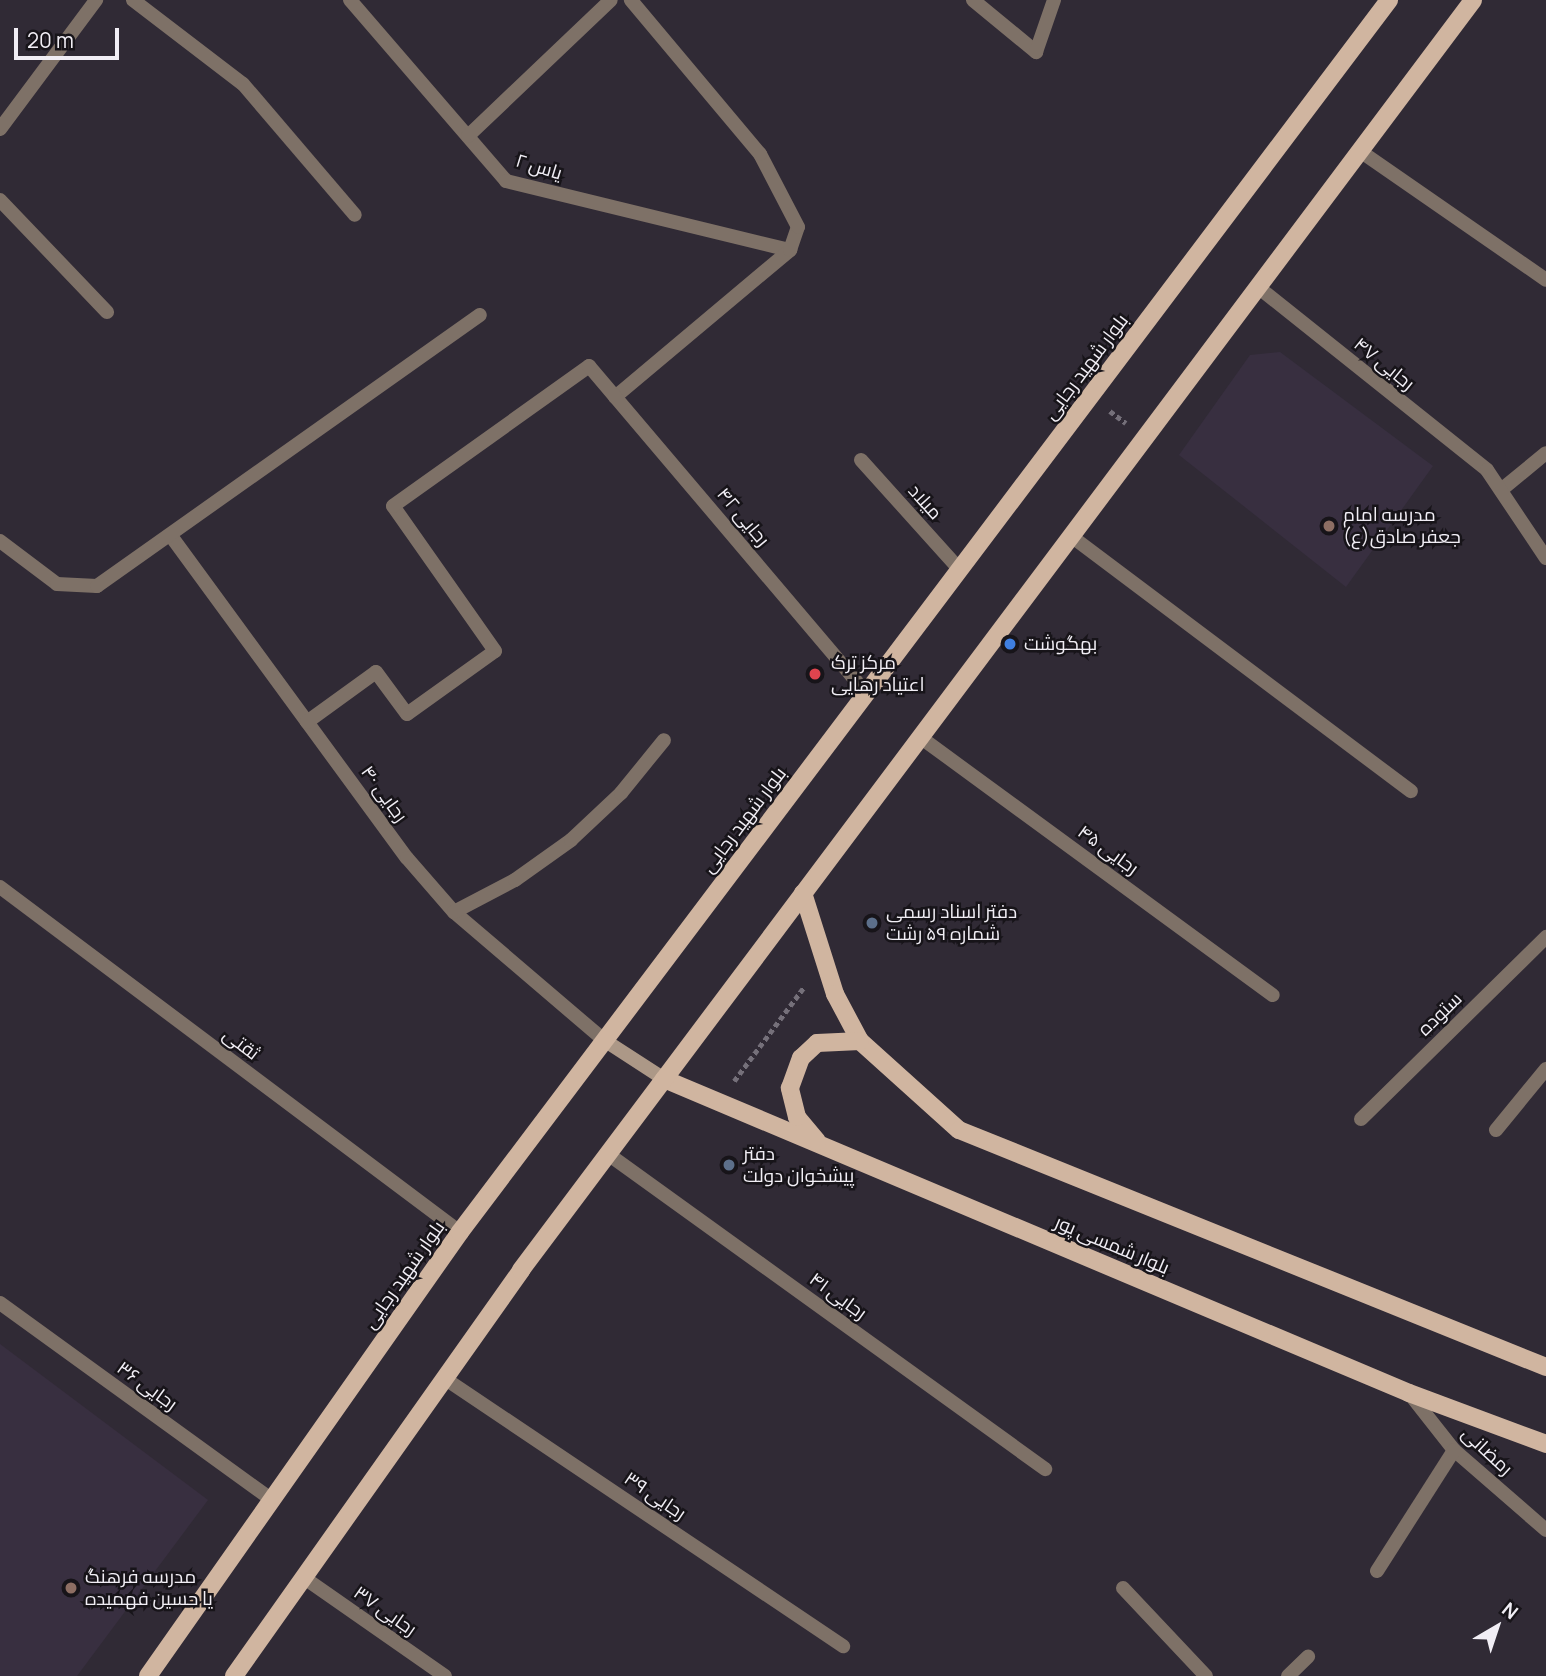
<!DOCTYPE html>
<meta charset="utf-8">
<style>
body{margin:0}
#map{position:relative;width:1546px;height:1676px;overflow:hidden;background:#302a35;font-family:Manrope,Cairo,sans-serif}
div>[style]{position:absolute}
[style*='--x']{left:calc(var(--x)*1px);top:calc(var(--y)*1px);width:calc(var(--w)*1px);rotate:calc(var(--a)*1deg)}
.built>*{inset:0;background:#382f40}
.path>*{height:4.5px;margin-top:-2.25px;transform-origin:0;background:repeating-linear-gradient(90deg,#75707a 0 5px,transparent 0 8.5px)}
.service>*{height:14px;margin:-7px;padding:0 7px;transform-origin:7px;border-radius:7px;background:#7e7167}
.minor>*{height:14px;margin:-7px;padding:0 7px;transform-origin:7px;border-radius:7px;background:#7e7167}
.tertiary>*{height:14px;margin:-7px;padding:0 7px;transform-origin:7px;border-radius:7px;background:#7e7167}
.secondary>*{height:14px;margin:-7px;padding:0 7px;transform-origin:7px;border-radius:7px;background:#ac9887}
.primary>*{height:18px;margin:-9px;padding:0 9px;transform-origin:9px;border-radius:9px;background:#d0b5a0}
.dots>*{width:19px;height:19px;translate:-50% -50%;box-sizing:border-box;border:4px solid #171419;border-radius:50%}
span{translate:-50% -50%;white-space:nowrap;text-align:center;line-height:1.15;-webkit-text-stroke:5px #171419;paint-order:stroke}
.street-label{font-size:19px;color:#f1eef5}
.poi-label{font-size:19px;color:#f1eef5}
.left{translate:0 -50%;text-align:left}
.north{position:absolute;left:1462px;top:1592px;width:70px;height:70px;-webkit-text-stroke:5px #171419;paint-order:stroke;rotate:39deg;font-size:19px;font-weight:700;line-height:28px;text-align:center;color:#f1eef5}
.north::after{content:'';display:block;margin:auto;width:24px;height:32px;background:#f1eef5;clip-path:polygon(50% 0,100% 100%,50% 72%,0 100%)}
.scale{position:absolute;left:14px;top:28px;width:105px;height:32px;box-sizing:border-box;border:4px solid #f1eef5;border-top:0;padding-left:9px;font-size:21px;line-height:24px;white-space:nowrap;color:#f1eef5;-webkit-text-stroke:5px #171419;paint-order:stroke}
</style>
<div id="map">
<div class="built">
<div style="clip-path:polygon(1280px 352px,1433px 466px,1346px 587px,1179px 455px,1250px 355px)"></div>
<div style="clip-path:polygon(0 1344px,208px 1500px,77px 1676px,0 1676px)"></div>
</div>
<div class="path">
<div style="--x:1110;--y:411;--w:20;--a:37"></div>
<div style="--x:734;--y:1081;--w:117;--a:-53.3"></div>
</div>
<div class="service">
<div style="--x:1360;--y:151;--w:226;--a:34.7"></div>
<div style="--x:1071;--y:536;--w:425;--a:36.9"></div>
<div style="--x:920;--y:737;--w:437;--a:36.2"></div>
<div style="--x:608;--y:1154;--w:539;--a:35.78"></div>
<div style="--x:444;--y:1378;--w:481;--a:33.9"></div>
<div style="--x:303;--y:1577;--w:173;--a:34.9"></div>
<div style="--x:1123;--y:1588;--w:121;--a:46.7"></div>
</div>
<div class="minor">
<div style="--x:133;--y:0;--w:138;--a:37.4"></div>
<div style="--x:243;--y:84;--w:172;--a:49.5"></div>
<div style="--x:350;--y:0;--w:239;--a:49.2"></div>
<div style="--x:506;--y:181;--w:292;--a:13.7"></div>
<div style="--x:973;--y:0;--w:82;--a:39.5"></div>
<div style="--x:1036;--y:52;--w:55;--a:-70.9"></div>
<div style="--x:0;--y:129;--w:161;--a:-53.3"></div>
<div style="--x:468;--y:136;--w:197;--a:-43.6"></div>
<div style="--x:0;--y:200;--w:155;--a:46.3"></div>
<div style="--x:615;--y:397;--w:229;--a:-40"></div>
<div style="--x:790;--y:250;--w:24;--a:-71"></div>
<div style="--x:798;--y:227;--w:82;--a:-117.5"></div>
<div style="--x:760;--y:154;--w:201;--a:-130"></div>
<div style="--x:861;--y:460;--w:148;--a:48"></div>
<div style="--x:1501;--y:490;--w:58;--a:-39.4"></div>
<div style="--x:171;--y:536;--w:399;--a:53.8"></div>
<div style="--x:407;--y:858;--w:72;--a:49"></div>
<div style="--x:454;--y:912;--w:197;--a:40.5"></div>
<div style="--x:0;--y:541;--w:71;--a:37"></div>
<div style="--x:57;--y:584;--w:40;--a:2.9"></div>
<div style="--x:97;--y:586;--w:469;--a:-35.3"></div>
<div style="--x:307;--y:722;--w:85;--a:-35.9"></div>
<div style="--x:376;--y:672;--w:52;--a:53.6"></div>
<div style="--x:407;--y:714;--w:108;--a:-35.6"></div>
<div style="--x:495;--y:651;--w:177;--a:-125.1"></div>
<div style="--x:393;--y:506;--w:241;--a:-35.5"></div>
<div style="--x:589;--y:366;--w:430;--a:49.7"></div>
<div style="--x:0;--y:887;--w:575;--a:36.87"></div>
<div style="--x:454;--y:912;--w:69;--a:-27.7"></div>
<div style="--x:515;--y:880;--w:69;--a:-35.5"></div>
<div style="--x:571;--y:840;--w:69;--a:-43.2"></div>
<div style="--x:621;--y:793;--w:68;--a:-50.9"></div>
<div style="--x:1361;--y:1119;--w:260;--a:-44.5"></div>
<div style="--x:1496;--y:1130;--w:79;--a:-50.7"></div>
<div style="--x:0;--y:1303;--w:336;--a:35.9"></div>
<div style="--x:1409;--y:1393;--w:73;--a:51.7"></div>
<div style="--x:1454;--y:1450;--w:122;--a:41"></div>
<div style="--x:1377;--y:1571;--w:143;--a:-57.5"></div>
<div style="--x:1288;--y:1676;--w:28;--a:-44"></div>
</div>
<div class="tertiary">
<div style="--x:1258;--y:287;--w:293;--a:38.6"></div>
<div style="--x:1487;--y:470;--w:106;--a:56.2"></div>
</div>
<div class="secondary">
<div style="--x:604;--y:1040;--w:72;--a:33"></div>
</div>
<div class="primary">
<div style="--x:803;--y:893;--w:106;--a:72.4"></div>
<div style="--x:835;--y:994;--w:53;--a:62"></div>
<div style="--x:860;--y:1041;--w:133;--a:42"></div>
<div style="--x:959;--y:1130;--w:633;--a:21.99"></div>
<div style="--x:664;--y:1079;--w:808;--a:22.85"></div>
<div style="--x:1409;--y:1393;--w:146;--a:20.4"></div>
<div style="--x:817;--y:1141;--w:31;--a:-130"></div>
<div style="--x:797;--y:1117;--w:30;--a:-104"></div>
<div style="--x:790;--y:1088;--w:32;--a:-70"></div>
<div style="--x:801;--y:1058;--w:22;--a:-43"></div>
<div style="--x:817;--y:1043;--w:43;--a:-2.7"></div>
<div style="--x:148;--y:1676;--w:543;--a:-54.9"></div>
<div style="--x:460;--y:1232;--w:1543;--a:-52.98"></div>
<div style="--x:234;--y:1676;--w:497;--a:-54.7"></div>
<div style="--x:521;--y:1270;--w:1587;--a:-53.14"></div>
</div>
<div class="dots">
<div style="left:1329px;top:526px;background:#8d6e63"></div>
<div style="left:1010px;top:644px;background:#3f7fe0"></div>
<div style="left:815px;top:674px;background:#e0444e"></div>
<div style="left:872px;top:923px;background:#5c6f8a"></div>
<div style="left:729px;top:1165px;background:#5c6f8a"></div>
<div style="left:71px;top:1588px;background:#8d6e63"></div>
</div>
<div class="street-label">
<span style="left:539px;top:167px;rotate:17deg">یاس ۲</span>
<span style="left:1384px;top:364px;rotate:39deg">رجایی ۴۷</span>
<span style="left:1086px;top:367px;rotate:-53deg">بلوار شهید رجایی</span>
<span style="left:925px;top:502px;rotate:48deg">میلاد</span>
<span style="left:743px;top:517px;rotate:50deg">رجایی ۴۲</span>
<span style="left:384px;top:794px;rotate:54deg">رجایی ۴۰</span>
<span style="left:744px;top:820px;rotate:-53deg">بلوار شهید رجایی</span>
<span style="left:1108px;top:850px;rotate:36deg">رجایی ۴۵</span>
<span style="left:1440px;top:1014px;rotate:-44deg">ستوده</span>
<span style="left:241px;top:1044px;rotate:37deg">ثقتی</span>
<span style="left:1112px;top:1245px;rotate:23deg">بلوار شمسی پور</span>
<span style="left:404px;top:1275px;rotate:-55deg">بلوار شهید رجایی</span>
<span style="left:838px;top:1296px;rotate:36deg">رجایی ۴۱</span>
<span style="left:147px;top:1386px;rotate:36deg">رجایی ۳۶</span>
<span style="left:1487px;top:1451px;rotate:43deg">رمضانی</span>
<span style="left:655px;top:1496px;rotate:34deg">رجایی ۳۹</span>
<span style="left:385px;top:1611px;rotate:35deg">رجایی ۳۷</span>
</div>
<div class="poi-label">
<span class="left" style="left:1343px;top:526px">مدرسه امام<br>جعفر صادق(ع)</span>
<span class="left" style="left:1024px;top:644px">بهگوشت</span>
<span class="left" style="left:831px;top:674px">مرکز ترک<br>اعتیاد رهایی</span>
<span class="left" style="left:886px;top:923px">دفتر اسناد رسمی<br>شماره ۵۹ رشت</span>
<span class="left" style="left:743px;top:1165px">دفتر<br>پیشخوان دولت</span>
<span class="left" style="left:85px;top:1588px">مدرسه فرهنگ<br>یا حسین فهمیده</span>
</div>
<div class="north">N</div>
<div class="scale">20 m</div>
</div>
